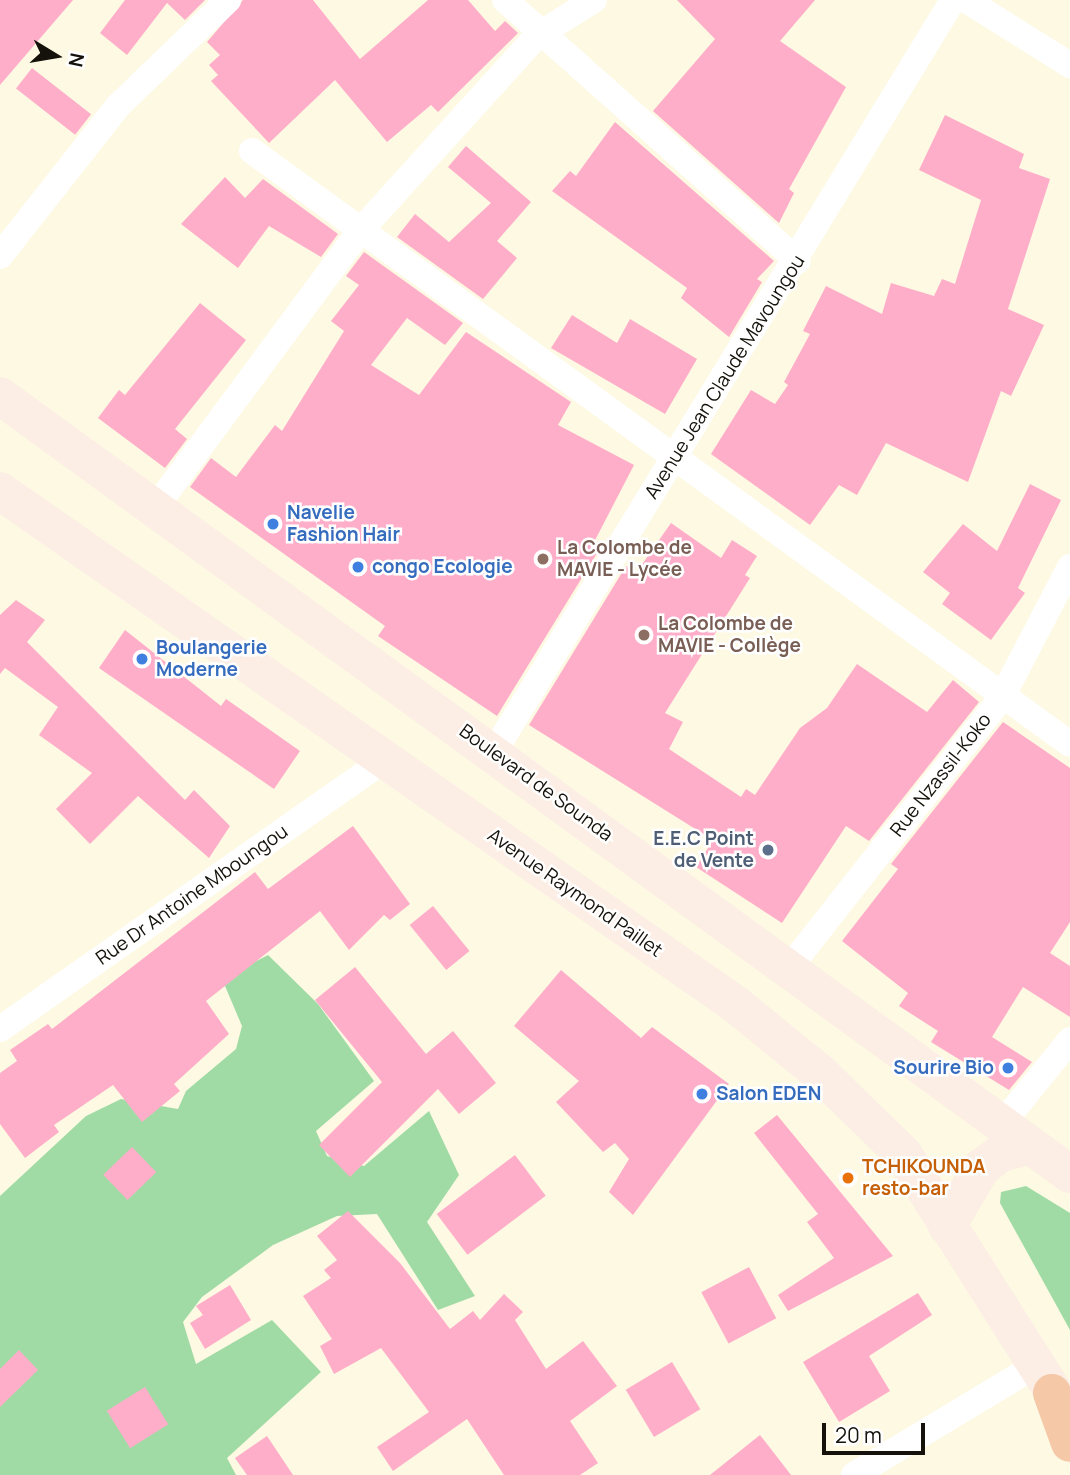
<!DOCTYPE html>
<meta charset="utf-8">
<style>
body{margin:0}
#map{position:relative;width:1070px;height:1475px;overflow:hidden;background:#fdf9e3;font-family:Manrope,sans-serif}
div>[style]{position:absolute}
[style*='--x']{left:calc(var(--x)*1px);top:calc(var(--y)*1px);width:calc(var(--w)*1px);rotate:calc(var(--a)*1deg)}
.green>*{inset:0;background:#a0dba5}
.building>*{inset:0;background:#ffaec9;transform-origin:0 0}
.street>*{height:26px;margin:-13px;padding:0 13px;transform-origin:13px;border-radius:13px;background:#fff}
.secondary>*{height:38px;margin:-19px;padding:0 19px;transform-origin:19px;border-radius:19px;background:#fceee5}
.highway>*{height:38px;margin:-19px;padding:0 19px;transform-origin:19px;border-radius:19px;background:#f5c8a7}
.dots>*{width:19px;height:19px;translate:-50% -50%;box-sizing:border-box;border:4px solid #fff;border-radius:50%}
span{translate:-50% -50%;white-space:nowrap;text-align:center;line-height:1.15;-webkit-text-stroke:5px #fff;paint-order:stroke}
.street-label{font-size:19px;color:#14120a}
.shop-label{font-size:19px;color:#366cbe;font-weight:700}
.left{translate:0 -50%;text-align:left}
.right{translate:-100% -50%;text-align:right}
.education-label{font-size:19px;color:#785e54;font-weight:700}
.service-label{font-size:19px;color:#4e5e75;font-weight:700}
.food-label{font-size:19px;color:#c56008;font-weight:700}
.north{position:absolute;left:21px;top:21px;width:70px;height:70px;-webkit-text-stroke:5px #fff;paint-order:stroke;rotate:101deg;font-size:19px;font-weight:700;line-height:28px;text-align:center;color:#14120a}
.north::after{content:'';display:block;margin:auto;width:24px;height:32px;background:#14120a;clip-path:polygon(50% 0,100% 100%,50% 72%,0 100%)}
.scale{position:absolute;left:822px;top:1423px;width:103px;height:32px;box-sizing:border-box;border:4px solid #14120a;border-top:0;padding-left:9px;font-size:21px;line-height:24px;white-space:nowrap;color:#14120a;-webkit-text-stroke:5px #fff;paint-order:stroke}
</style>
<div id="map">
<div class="green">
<div style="clip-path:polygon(268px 955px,318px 1004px,374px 1081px,316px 1131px,327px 1156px,364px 1166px,429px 1111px,459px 1175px,427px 1222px,475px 1296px,438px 1310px,377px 1214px,337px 1216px,273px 1245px,202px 1297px,183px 1322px,196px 1364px,272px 1320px,321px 1372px,227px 1458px,236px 1475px,0 1475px,0 1196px,86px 1116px,121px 1099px,178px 1109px,186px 1091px,236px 1049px,242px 1026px,222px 979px)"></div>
<div style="clip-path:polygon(1026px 1186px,1070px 1213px,1070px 1330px,1000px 1203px,1001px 1192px)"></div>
</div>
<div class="building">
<div style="clip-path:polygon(0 0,73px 0,0 85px)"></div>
<div style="clip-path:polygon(125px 0,205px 0,185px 20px,167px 3px,127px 55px,100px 33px)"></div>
<div style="clip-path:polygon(243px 0,313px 0,360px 59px,428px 0,468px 0,495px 31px,505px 21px,518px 33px,438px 112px,431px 105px,387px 142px,335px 80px,269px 143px,211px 81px,218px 75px,209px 65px,220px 55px,207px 42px)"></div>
<div style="clip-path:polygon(677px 0,815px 0,780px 41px,846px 87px,789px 189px,794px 193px,779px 223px,653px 111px,715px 39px)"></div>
<div style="left:32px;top:68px;width:75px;height:26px;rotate:38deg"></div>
<div style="clip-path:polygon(945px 115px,1024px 154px,1019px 168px,1050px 179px,1008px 309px,1044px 325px,1011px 396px,1001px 391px,968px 482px,886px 443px,857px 495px,839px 485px,810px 525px,711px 454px,751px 390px,775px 404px,788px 385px,784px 382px,810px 334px,803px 331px,826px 286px,882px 314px,891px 283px,934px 296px,942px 279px,955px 284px,981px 200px,919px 170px)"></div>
<div style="clip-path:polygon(615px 122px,774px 261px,757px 279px,762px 282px,729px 337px,681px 298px,687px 288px,552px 191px,570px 171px,576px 176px)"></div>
<div style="clip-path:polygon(466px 146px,531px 202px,497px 241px,517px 258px,483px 299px,397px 237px,415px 214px,449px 242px,491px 203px,448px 167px)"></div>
<div style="clip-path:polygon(225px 177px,245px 198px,263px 179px,338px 234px,321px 257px,269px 226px,238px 268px,181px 224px)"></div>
<div style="clip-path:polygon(364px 252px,463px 323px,445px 345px,407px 318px,371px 365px,419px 395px,466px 332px,571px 402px,558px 425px,634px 465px,592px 546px,599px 550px,497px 716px,378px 636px,385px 626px,190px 487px,211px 458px,236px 477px,275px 425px,282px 431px,344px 331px,331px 321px,359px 285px,346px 276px)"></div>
<div style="clip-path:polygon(200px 303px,246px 340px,175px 429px,187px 439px,165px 468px,98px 418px,119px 390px,125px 395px)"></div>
<div style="clip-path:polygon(572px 315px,617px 343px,630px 319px,697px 359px,665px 414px,551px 348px)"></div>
<div style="clip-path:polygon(1030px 484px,1061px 500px,1018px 588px,1025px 593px,991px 640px,942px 604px,950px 593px,923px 572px,963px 524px,997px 551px)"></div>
<div style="clip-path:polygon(671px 523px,721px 558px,732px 540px,757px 556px,745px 575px,750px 578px,665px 713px,683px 722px,669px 749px,741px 797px,746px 789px,755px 795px,800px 728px,827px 708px,857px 664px,927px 712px,953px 680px,979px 702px,869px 841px,846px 826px,782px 923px,696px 867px,713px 840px,529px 725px,626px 566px,636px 573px)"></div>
<div style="clip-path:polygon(16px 600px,45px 620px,27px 642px,185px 800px,194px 790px,230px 826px,209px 858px,138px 796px,90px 844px,56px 809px,92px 773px,39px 735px,58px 707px,5px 668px,0 674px,0 615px)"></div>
<div style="clip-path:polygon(125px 630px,221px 706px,226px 699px,300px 751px,274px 789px,99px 668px)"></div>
<div style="clip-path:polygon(1003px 722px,1070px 768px,1070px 922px,1050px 953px,1070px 966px,1070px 1017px,1023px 987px,992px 1037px,1032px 1062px,1009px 1090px,931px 1042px,938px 1031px,899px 1006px,908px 993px,842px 941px,898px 869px,891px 864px)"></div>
<div style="clip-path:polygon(353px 826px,410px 904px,390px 920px,384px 915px,349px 950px,320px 911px,206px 1001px,229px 1034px,174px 1084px,180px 1091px,142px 1122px,113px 1085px,54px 1125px,59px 1132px,25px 1158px,0 1124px,0 1073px,17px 1061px,10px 1050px,48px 1024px,52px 1029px,255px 872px,268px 889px)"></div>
<div style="left:433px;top:906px;width:58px;height:30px;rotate:51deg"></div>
<div style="clip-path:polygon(355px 967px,426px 1054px,453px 1031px,496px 1083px,459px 1114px,438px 1089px,350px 1177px,319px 1145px,382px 1082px,315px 1000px)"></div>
<div style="clip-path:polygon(561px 970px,641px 1038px,652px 1027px,729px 1084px,633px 1215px,609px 1192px,629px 1159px,615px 1143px,603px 1152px,556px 1102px,579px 1081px,514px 1026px)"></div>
<div style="clip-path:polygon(777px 1115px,893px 1256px,788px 1311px,778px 1295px,834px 1258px,807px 1222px,818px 1214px,754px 1133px)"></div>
<div style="left:132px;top:1147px;width:35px;height:40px;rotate:46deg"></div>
<div style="left:515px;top:1155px;width:51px;height:98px;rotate:53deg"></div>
<div style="clip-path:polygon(348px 1211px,400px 1263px,450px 1329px,473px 1311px,480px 1320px,504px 1294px,523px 1312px,515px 1320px,546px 1369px,583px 1341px,617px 1386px,570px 1421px,598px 1463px,580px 1475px,504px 1475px,467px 1419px,393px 1471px,377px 1447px,429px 1412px,381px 1348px,334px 1374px,320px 1346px,332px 1339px,303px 1296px,331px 1278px,324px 1270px,337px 1260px,317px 1236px)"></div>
<div style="left:749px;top:1267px;width:58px;height:54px;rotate:62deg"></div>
<div style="clip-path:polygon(230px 1285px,251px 1320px,205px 1349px,190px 1323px,203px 1315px,196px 1306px)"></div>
<div style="clip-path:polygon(918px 1293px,932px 1315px,869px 1356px,890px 1391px,839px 1422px,803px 1362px)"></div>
<div style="clip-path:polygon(19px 1350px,38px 1370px,0 1407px,0 1369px)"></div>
<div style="left:672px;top:1362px;width:55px;height:54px;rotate:59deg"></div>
<div style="left:145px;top:1387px;width:44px;height:45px;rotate:58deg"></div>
<div style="clip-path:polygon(760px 1435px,791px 1475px,710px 1475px)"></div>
<div style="clip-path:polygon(267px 1436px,293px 1475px,247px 1475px,235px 1458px)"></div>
</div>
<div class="street">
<div style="--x:505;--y:0;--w:392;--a:41.7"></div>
<div style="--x:966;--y:0;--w:123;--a:32"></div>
<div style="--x:252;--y:151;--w:1010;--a:35.94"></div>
<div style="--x:0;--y:256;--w:191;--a:-51.8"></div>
<div style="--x:118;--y:106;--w:153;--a:-43.9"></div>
<div style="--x:155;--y:508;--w:345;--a:-53.5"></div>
<div style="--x:360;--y:231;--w:265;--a:-47.8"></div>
<div style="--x:538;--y:35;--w:66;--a:-32"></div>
<div style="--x:494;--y:752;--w:881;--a:-58.6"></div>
<div style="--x:789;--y:968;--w:342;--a:-51.8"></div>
<div style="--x:1001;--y:699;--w:149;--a:-62.4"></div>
<div style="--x:0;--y:1029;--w:469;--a:-35"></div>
<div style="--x:1002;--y:1124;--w:108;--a:-51"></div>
<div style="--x:854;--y:1475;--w:211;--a:-31.1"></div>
</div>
<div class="secondary">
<div style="--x:0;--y:396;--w:1323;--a:36.02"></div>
<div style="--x:0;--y:491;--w:896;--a:34.91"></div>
<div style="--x:735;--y:1004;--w:109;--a:39.1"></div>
<div style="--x:820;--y:1073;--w:116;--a:44.3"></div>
<div style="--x:903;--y:1154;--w:312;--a:57.7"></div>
<div style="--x:947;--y:1226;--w:69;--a:-59.3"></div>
<div style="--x:982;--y:1167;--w:24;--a:-36"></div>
<div style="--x:1001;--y:1153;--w:30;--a:-15"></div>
</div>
<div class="highway">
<div style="--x:1052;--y:1393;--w:53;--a:70.2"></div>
</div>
<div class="dots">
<div style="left:273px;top:524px;background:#3f7fe0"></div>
<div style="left:543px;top:559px;background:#8d6e63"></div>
<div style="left:358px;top:567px;background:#3f7fe0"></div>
<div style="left:644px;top:635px;background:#8d6e63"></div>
<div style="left:142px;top:659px;background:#3f7fe0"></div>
<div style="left:768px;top:850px;background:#5c6f8a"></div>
<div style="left:1008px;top:1068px;background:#3f7fe0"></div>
<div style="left:702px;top:1094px;background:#3f7fe0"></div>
<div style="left:848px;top:1178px;background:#e8710a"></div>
</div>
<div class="street-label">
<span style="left:725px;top:377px;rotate:-58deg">Avenue Jean Claude Mavoungou</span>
<span style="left:941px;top:775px;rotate:-52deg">Rue Nzassil-Koko</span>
<span style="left:536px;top:783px;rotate:36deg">Boulevard de Sounda</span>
<span style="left:575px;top:893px;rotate:35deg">Avenue Raymond Paillet</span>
<span style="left:192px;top:895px;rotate:-35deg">Rue Dr Antoine Mboungou</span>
</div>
<div class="shop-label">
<span class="left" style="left:287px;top:524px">Navelie<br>Fashion Hair</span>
<span class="left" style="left:372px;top:567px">congo Ecologie</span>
<span class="left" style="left:156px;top:659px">Boulangerie<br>Moderne</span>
<span class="right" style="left:994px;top:1068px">Sourire Bio</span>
<span class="left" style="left:716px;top:1094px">Salon EDEN</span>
</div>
<div class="education-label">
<span class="left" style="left:557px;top:559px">La Colombe de<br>MAVIE - Lycée</span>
<span class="left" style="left:658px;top:635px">La Colombe de<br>MAVIE - Collège</span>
</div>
<div class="service-label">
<span class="right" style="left:754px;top:850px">E.E.C Point<br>de Vente</span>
</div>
<div class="food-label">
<span class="left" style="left:862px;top:1178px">TCHIKOUNDA<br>resto-bar</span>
</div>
<div class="north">N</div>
<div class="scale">20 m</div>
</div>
